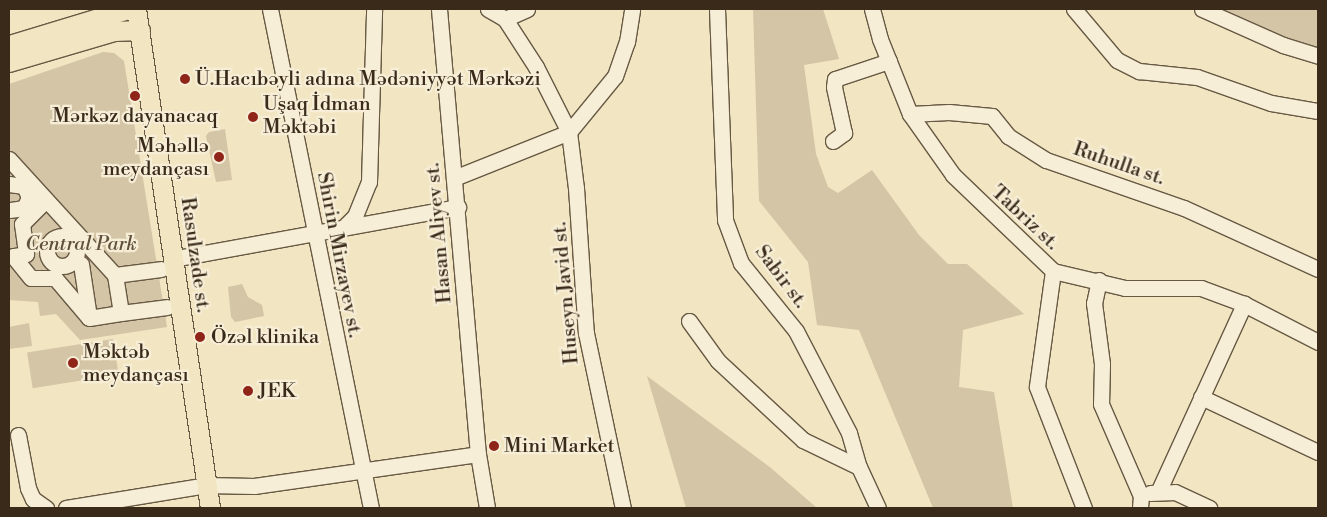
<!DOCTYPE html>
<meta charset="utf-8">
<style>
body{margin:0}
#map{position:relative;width:1327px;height:517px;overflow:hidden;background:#f2e5c1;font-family:"Libre Bodoni",serif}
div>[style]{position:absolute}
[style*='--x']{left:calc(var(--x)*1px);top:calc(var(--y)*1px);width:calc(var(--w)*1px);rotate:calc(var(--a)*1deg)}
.green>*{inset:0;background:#d3c5a5;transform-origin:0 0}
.roads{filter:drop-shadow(1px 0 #675944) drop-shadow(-1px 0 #675944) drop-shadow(0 1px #675944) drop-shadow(0 -1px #675944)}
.minor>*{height:15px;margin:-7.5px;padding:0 7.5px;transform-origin:7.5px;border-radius:7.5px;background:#f7eed7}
.minor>.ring{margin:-7.5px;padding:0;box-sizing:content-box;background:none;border:15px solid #f7eed7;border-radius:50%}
.major>*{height:19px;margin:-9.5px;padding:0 9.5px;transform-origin:9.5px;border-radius:9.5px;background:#f2e5c1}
.dots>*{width:14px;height:14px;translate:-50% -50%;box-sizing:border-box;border:2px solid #f7eed7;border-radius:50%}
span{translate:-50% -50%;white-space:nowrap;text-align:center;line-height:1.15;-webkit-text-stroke:4.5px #f7eed7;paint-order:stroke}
.poi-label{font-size:20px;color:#392a1a}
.left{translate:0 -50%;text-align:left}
.right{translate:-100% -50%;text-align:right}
.street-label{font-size:20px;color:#392a1a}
.park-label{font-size:20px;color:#60513d;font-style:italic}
.frame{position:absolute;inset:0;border:10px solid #392a1a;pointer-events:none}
</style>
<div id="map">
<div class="green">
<div style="clip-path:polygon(753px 9px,823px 9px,839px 59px,804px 65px,816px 154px,828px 187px,838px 193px,872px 170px,919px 235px,948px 264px,967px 264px,1024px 314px,963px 330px,959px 387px,994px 392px,1013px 508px,933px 508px,859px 330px,817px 325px,808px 262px,759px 201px)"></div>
<div style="clip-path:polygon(1206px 9px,1318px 9px,1318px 53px)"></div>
<div style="clip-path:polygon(103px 52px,114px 53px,124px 61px,167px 327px,80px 340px,56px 314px,40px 316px,38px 302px,9px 300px,9px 84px)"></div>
<div style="clip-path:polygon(225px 129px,232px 180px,216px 182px,206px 136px,209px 132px)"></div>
<div style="clip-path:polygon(242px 284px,248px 297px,262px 305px,264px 316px,235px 322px,231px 317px,228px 287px)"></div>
<div style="clip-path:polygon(29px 323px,32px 346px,9px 349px,9px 327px)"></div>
<div style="left:113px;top:339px;width:36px;height:87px;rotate:81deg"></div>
<div style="clip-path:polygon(647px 376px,771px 468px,817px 508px,686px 508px)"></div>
</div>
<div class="roads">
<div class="minor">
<div style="--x:270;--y:9;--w:509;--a:78.56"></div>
<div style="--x:439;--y:9;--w:447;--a:85"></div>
<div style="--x:478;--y:454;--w:55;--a:80.5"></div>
<div style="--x:488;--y:9;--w:20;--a:30"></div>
<div style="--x:505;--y:19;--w:57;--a:57.1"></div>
<div style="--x:536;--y:67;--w:73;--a:63.1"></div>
<div style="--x:569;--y:132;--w:56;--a:82.9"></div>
<div style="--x:576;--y:188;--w:145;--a:86.1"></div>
<div style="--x:586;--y:333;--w:179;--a:78.1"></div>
<div style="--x:717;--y:9;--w:211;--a:87.8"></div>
<div style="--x:725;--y:220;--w:46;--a:69.6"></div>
<div style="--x:741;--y:263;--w:87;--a:51"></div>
<div style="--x:796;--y:331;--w:115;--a:62.5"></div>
<div style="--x:849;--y:433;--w:35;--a:74"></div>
<div style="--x:859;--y:467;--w:45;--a:65.1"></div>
<div style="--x:872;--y:9;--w:31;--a:75"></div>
<div style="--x:880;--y:39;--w:81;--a:68.2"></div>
<div style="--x:910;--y:114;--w:75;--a:54.8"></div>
<div style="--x:953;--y:175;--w:139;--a:43.8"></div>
<div style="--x:1053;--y:271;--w:117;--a:97.9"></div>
<div style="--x:1037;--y:387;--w:130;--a:68.8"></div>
<div style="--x:1074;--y:9;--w:67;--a:49.9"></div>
<div style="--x:1117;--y:60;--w:25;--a:27"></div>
<div style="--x:1139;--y:71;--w:58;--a:5.9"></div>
<div style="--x:1197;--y:77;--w:78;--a:19.4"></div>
<div style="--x:1271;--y:103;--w:48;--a:9.7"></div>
<div style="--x:1202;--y:9;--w:89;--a:24"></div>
<div style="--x:1283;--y:45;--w:37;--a:17"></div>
<div style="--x:505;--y:19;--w:24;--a:-24"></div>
<div style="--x:910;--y:114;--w:39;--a:-3"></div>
<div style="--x:949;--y:112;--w:43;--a:5.3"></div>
<div style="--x:992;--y:116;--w:26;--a:51"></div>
<div style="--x:1008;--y:136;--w:45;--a:32.3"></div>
<div style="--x:1046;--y:160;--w:146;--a:19.2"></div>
<div style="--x:1184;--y:208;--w:147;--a:24.5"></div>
<div style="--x:833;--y:141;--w:14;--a:-36"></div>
<div style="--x:844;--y:133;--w:47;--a:-102.3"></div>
<div style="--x:834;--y:87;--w:8;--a:-83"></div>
<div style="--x:835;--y:79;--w:57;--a:-18.4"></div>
<div style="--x:9;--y:159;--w:157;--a:47.6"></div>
<div style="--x:115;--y:275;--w:38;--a:81"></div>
<div style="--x:121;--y:313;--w:46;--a:-7.4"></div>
<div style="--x:454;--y:178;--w:124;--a:-21.8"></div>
<div style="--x:569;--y:132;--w:72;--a:-50.6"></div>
<div style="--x:615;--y:76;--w:36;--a:-71"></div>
<div style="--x:627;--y:42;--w:33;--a:-81"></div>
<div style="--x:9;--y:184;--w:15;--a:8"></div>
<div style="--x:24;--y:186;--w:12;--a:66"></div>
<div style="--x:29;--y:197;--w:12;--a:114"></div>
<div style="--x:24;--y:208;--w:15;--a:172"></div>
<div style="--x:46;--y:200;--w:34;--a:135"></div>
<div style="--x:22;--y:224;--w:30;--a:82"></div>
<div style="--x:26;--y:254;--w:13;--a:171"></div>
<div style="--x:13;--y:256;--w:28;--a:51"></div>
<div style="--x:31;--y:278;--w:24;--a:0"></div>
<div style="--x:55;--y:278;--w:52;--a:49.6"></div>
<div style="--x:89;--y:318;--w:32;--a:-9"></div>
<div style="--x:344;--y:227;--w:16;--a:-45"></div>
<div style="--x:355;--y:216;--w:37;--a:-68"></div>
<div style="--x:369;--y:182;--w:173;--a:-88.3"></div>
<div class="ring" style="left:47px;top:236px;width:15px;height:15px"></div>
<div style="--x:172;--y:259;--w:291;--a:-10.3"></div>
<div style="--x:81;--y:264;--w:54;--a:81.4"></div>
<div style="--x:1053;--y:271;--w:74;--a:13.3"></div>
<div style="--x:1125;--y:288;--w:76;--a:0"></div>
<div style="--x:1201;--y:288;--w:46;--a:20.4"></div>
<div style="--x:1244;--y:304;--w:83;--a:27.2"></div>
<div style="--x:115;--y:275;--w:46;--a:-7.4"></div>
<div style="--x:1099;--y:280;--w:24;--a:102"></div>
<div style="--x:1094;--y:303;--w:62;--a:82.5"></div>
<div style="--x:1102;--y:364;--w:40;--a:91.4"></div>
<div style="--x:1101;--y:404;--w:100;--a:66.5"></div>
<div style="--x:1141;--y:496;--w:12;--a:95"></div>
<div style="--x:689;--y:321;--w:49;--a:54.1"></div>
<div style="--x:718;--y:361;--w:116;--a:42.9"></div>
<div style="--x:803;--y:440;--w:62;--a:25.7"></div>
<div style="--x:1201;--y:397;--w:129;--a:25.2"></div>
<div style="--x:18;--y:435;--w:54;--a:79.3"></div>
<div style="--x:28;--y:488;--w:12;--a:66"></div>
<div style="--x:33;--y:499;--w:16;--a:35"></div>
<div style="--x:1159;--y:490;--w:205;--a:-65.4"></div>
<div style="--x:1150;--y:493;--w:25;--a:-2"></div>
<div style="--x:1175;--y:492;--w:38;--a:25"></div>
<div style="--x:66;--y:508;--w:142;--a:-9.3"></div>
<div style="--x:206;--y:485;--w:48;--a:1.2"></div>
<div style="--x:254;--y:486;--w:226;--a:-8.1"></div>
</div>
<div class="major">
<div style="--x:136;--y:9;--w:504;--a:81.56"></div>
<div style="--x:9;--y:45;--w:124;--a:-16.8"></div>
<div style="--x:9;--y:62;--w:109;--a:-16.4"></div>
<div style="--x:114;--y:31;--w:26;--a:-2"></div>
</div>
</div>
<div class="dots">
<div style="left:185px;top:79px;background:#8f2418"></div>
<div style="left:135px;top:96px;background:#8f2418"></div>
<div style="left:253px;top:117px;background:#8f2418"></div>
<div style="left:219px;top:157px;background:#8f2418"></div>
<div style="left:200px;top:337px;background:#8f2418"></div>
<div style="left:73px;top:363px;background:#8f2418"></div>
<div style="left:248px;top:391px;background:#8f2418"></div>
<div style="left:494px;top:446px;background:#8f2418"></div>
</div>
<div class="poi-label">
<span class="left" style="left:195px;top:79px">Ü.Hacıbəyli adına Mədəniyyət Mərkəzi</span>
<span class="left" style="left:263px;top:116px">Uşaq İdman<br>Məktəbi</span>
<span style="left:135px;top:116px">Mərkəz dayanacaq</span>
<span class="right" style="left:209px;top:158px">Məhəllə<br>meydançası</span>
<span class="left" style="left:211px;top:337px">Özəl klinika</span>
<span class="left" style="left:83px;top:364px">Məktəb<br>meydançası</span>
<span class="left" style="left:258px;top:391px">JEK</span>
<span class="left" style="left:504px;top:446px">Mini Market</span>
</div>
<div class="street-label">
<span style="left:1119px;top:164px;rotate:19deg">Ruhulla st.</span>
<span style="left:1025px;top:218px;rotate:43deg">Tabriz st.</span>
<span style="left:439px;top:233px;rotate:-95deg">Hasan Aliyev st.</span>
<span style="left:195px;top:255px;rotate:82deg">Rasulzade st.</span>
<span style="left:339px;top:255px;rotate:79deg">Shirin Mirzayev st.</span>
<span style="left:781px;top:277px;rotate:53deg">Sabir st.</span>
<span style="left:566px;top:293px;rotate:-95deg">Huseyn Javid st.</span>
</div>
<div class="park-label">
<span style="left:81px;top:244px">Central Park</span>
</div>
<div class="frame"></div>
</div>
